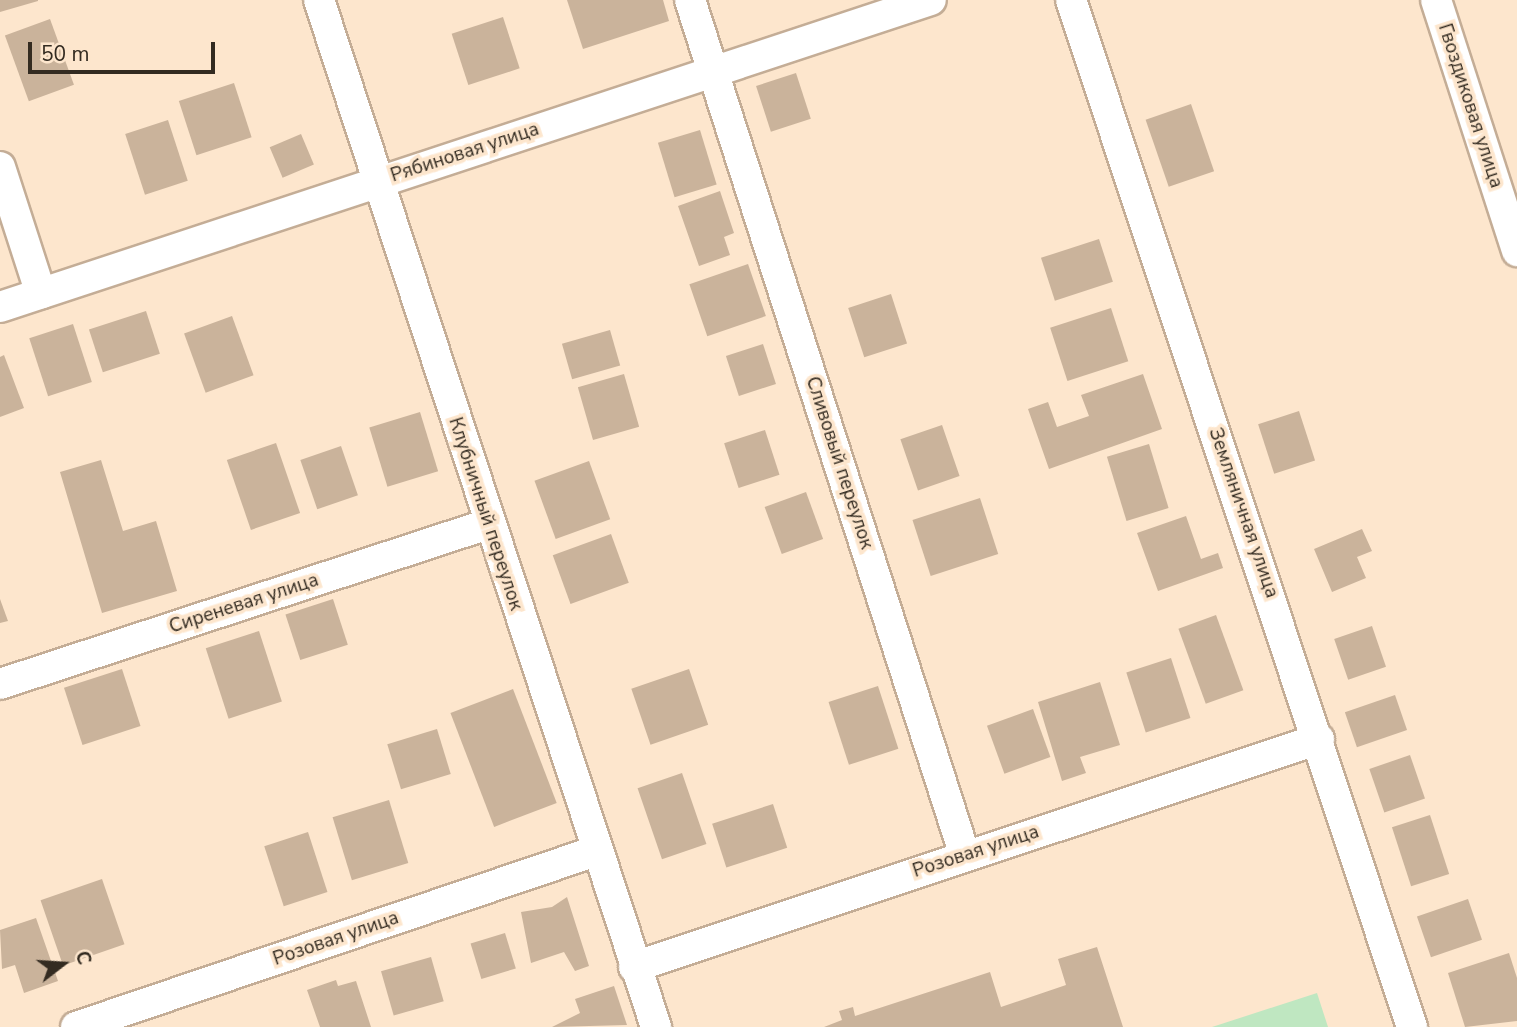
<!DOCTYPE html>
<meta charset="utf-8">
<style>
body{margin:0}
#map{position:relative;width:1517px;height:1027px;overflow:hidden;background:#fde6cd;font-family:"Nunito Sans",sans-serif}
div>[style]{position:absolute}
[style*='--x']{left:calc(var(--x)*1px);top:calc(var(--y)*1px);width:calc(var(--w)*1px);rotate:calc(var(--a)*1deg)}
.green>*{inset:0;background:#bfe7c1}
.building>*{inset:0;background:#cab39b;transform-origin:0 0}
.roads{filter:drop-shadow(2px 0 #c4ad96) drop-shadow(-2px 0 #c4ad96) drop-shadow(0 2px #c4ad96) drop-shadow(0 -2px #c4ad96)}
.minor>*{height:30px;margin:-15px;padding:0 15px;transform-origin:15px;border-radius:15px;background:#fff}
span{translate:-50% -50%;white-space:nowrap;text-align:center;line-height:1.15;-webkit-text-stroke:7px #fde6cd;paint-order:stroke}
.street-label{font-size:19px;color:#332b21}
.north{position:absolute;left:28px;top:929px;width:70px;height:70px;-webkit-text-stroke:5px #fde6cd;paint-order:stroke;rotate:73deg;font-size:19px;font-weight:700;line-height:28px;text-align:center;color:#332b21}
.north::after{content:'';display:block;margin:auto;width:24px;height:32px;background:#332b21;clip-path:polygon(50% 0,100% 100%,50% 72%,0 100%)}
.scale{position:absolute;left:28px;top:42px;width:187px;height:32px;box-sizing:border-box;border:4px solid #332b21;border-top:0;padding-left:9px;font-size:21px;line-height:24px;white-space:nowrap;color:#332b21;-webkit-text-stroke:5px #fde6cd;paint-order:stroke}
</style>
<div id="map">
<div class="green">
<div style="clip-path:polygon(1317px 993px,1328px 1027px,1212px 1027px)"></div>
</div>
<div class="building">
<div style="clip-path:polygon(0 0,38px 0,38px 1px,0 12px)"></div>
<div style="clip-path:polygon(567px 0,663px 0,669px 21px,583px 49px)"></div>
<div style="left:503px;top:17px;width:54px;height:54px;rotate:72deg"></div>
<div style="left:50px;top:19px;width:70px;height:48px;rotate:70deg"></div>
<div style="left:796px;top:73px;width:48px;height:42px;rotate:72deg"></div>
<div style="left:234px;top:83px;width:57px;height:58px;rotate:72deg"></div>
<div style="left:1191px;top:104px;width:71px;height:48px;rotate:71deg"></div>
<div style="left:168px;top:120px;width:64px;height:45px;rotate:72deg"></div>
<div style="left:700px;top:130px;width:57px;height:44px;rotate:73deg"></div>
<div style="left:301px;top:134px;width:33px;height:34px;rotate:67deg"></div>
<div style="clip-path:polygon(720px 191px,734px 233px,724px 237px,730px 255px,699px 266px,678px 206px)"></div>
<div style="left:1099px;top:239px;width:45px;height:61px;rotate:72deg"></div>
<div style="left:748px;top:264px;width:55px;height:62px;rotate:71deg"></div>
<div style="left:891px;top:294px;width:52px;height:45px;rotate:72deg"></div>
<div style="left:1111px;top:308px;width:56px;height:64px;rotate:72deg"></div>
<div style="left:146px;top:311px;width:45px;height:60px;rotate:72deg"></div>
<div style="left:232px;top:316px;width:63px;height:51px;rotate:70deg"></div>
<div style="left:73px;top:324px;width:61px;height:46px;rotate:72deg"></div>
<div style="left:610px;top:330px;width:37px;height:50px;rotate:74deg"></div>
<div style="left:763px;top:344px;width:42px;height:39px;rotate:72deg"></div>
<div style="clip-path:polygon(4px 355px,24px 408px,0 417px,0 357px)"></div>
<div style="left:624px;top:374px;width:55px;height:48px;rotate:74deg"></div>
<div style="clip-path:polygon(1143px 374px,1162px 429px,1049px 469px,1028px 409px,1048px 402px,1057px 427px,1089px 416px,1081px 395px)"></div>
<div style="left:1299px;top:411px;width:52px;height:43px;rotate:72deg"></div>
<div style="left:420px;top:412px;width:62px;height:53px;rotate:73deg"></div>
<div style="left:942px;top:425px;width:54px;height:44px;rotate:71deg"></div>
<div style="left:765px;top:430px;width:47px;height:43px;rotate:72deg"></div>
<div style="left:276px;top:443px;width:74px;height:52px;rotate:71deg"></div>
<div style="left:1149px;top:444px;width:67px;height:44px;rotate:73deg"></div>
<div style="left:341px;top:446px;width:52px;height:43px;rotate:71deg"></div>
<div style="clip-path:polygon(101px 460px,123px 531px,156px 521px,177px 591px,102px 613px,60px 472px)"></div>
<div style="left:589px;top:461px;width:62px;height:58px;rotate:70deg"></div>
<div style="left:806px;top:492px;width:50px;height:44px;rotate:70deg"></div>
<div style="left:980px;top:498px;width:59px;height:71px;rotate:72deg"></div>
<div style="clip-path:polygon(1186px 516px,1201px 559px,1218px 553px,1223px 568px,1158px 591px,1137px 533px)"></div>
<div style="clip-path:polygon(1362px 529px,1372px 551px,1357px 557px,1366px 578px,1332px 592px,1314px 549px)"></div>
<div style="left:611px;top:534px;width:52px;height:62px;rotate:70deg"></div>
<div style="clip-path:polygon(0 599px,8px 621px,0 623px)"></div>
<div style="left:333px;top:599px;width:48px;height:50px;rotate:72deg"></div>
<div style="left:1216px;top:615px;width:80px;height:40px;rotate:70deg"></div>
<div style="left:1372px;top:626px;width:43px;height:40px;rotate:71deg"></div>
<div style="left:259px;top:631px;width:74px;height:56px;rotate:72deg"></div>
<div style="left:1171px;top:658px;width:63px;height:47px;rotate:72deg"></div>
<div style="left:122px;top:669px;width:60px;height:61px;rotate:72deg"></div>
<div style="left:689px;top:669px;width:59px;height:61px;rotate:71deg"></div>
<div style="clip-path:polygon(1100px 682px,1120px 745px,1080px 757px,1086px 773px,1062px 781px,1038px 702px)"></div>
<div style="left:878px;top:686px;width:66px;height:52px;rotate:72deg"></div>
<div style="left:513px;top:689px;width:122px;height:67px;rotate:69deg"></div>
<div style="left:1395px;top:695px;width:37px;height:53px;rotate:71deg"></div>
<div style="left:1033px;top:709px;width:51px;height:49px;rotate:70deg"></div>
<div style="left:437px;top:729px;width:47px;height:52px;rotate:73deg"></div>
<div style="left:1410px;top:755px;width:46px;height:43px;rotate:71deg"></div>
<div style="left:682px;top:773px;width:75px;height:47px;rotate:71deg"></div>
<div style="left:389px;top:800px;width:66px;height:59px;rotate:73deg"></div>
<div style="left:773px;top:804px;width:46px;height:64px;rotate:72deg"></div>
<div style="left:1430px;top:815px;width:62px;height:40px;rotate:72deg"></div>
<div style="left:308px;top:832px;width:63px;height:46px;rotate:72deg"></div>
<div style="left:102px;top:879px;width:69px;height:65px;rotate:71deg"></div>
<div style="clip-path:polygon(567px 897px,589px 966px,575px 971px,564px 952px,531px 963px,521px 912px,552px 907px)"></div>
<div style="left:1468px;top:899px;width:43px;height:54px;rotate:71deg"></div>
<div style="clip-path:polygon(36px 918px,58px 981px,24px 993px,15px 965px,2px 969px,0 930px)"></div>
<div style="left:505px;top:933px;width:37px;height:36px;rotate:73deg"></div>
<div style="clip-path:polygon(1097px 947px,1123px 1027px,824px 1027px,842px 1020px,839px 1011px,853px 1007px,855px 1016px,990px 972px,1001px 1007px,1066px 985px,1058px 959px)"></div>
<div style="clip-path:polygon(1509px 953px,1517px 978px,1517px 1021px,1465px 1027px,1448px 973px)"></div>
<div style="left:431px;top:957px;width:46px;height:52px;rotate:74deg"></div>
<div style="clip-path:polygon(336px 980px,338px 986px,356px 981px,371px 1027px,320px 1027px,307px 990px)"></div>
<div style="clip-path:polygon(614px 986px,627px 1025px,552px 1027px,580px 1013px,575px 999px)"></div>
</div>
<div class="roads">
<div class="minor">
<div style="--x:319;--y:0;--w:1081;--a:71.83"></div>
<div style="--x:690;--y:0;--w:899;--a:72.19"></div>
<div style="--x:1071;--y:0;--w:1082;--a:71.63"></div>
<div style="--x:1436;--y:0;--w:264;--a:72.1"></div>
<div style="--x:0;--y:167;--w:133;--a:72.1"></div>
<div style="--x:0;--y:307;--w:980;--a:-18.25"></div>
<div style="--x:0;--y:684;--w:514;--a:-18.15"></div>
<div style="--x:634;--y:967;--w:722;--a:-18.41"></div>
<div style="--x:76;--y:1027;--w:549;--a:-18.7"></div>
</div>
</div>
<div class="street-label">
<span style="left:1470px;top:106px;rotate:72deg">Гвоздиковая улица</span>
<span style="left:465px;top:153px;rotate:-18deg">Рябиновая улица</span>
<span style="left:839px;top:463px;rotate:72deg">Сливовый переулок</span>
<span style="left:1243px;top:513px;rotate:71deg">Земляничная улица</span>
<span style="left:485px;top:514px;rotate:72deg">Клубничный переулок</span>
<span style="left:244px;top:604px;rotate:-18deg">Сиреневая улица</span>
<span style="left:976px;top:852px;rotate:-18deg">Розовая улица</span>
<span style="left:336px;top:939px;rotate:-19deg">Розовая улица</span>
</div>
<div class="north">С</div>
<div class="scale">50 m</div>
</div>
